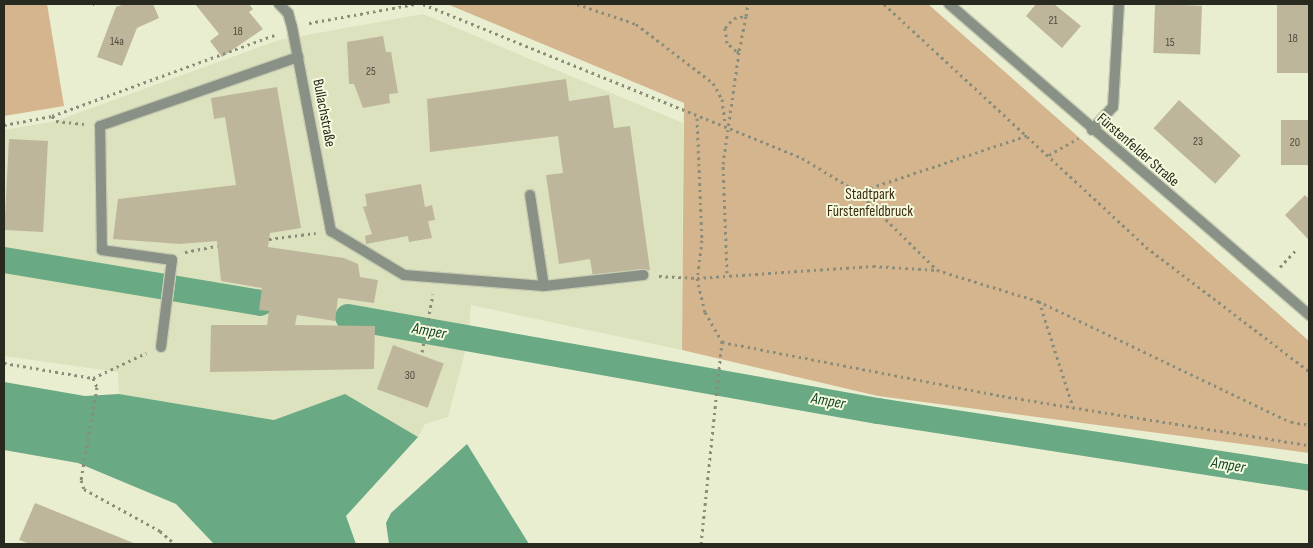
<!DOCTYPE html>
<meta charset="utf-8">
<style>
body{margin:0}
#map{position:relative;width:1313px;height:548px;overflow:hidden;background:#e9eed1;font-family:"Sofia Sans Condensed",sans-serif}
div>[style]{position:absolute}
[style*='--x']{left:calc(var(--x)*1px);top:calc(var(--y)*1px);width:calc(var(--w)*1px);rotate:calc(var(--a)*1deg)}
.built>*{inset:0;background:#dce2bd}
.green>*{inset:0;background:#d5b58d}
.water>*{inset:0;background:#69a983}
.canal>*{height:26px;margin:-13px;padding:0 13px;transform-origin:13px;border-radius:13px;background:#69a983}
.building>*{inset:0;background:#beb69b;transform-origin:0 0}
.path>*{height:3px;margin-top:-1.5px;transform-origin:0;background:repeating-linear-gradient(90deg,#8a8d79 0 2.5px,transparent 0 6.5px)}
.roads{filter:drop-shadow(1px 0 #c6cbb1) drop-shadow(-1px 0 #c6cbb1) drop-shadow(0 1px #c6cbb1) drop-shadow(0 -1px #c6cbb1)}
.service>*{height:10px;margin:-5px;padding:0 5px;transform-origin:5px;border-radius:5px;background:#899086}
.minor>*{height:10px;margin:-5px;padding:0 5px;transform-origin:5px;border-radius:5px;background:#899086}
span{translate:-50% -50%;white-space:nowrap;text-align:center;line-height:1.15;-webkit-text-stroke:4px #f6fbde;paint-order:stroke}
.number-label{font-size:12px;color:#4e4c3e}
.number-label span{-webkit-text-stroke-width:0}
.street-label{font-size:15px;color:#28291f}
.park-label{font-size:15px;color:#3d2b12}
.water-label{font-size:16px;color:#12442a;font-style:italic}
.frame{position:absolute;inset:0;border:5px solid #28291f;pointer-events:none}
</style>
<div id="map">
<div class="built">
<div style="clip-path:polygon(423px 14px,683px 123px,682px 350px,471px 305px,468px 341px,448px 417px,425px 424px,418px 437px,345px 395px,274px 420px,119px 394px,118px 372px,4px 356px,4px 130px,56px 121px,279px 40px)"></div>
</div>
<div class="green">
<div style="clip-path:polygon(4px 4px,47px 4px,64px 106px,4px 116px)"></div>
<div style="clip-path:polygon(447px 4px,928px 4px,1309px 341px,1309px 453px,878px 396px,682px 350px,684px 103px)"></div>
</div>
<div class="water">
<div style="clip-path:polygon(4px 382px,85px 396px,119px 394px,274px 420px,345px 394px,418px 437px,346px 516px,356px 544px,214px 544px,176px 504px,78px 463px,4px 450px)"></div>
<div style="clip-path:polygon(467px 444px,529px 544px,389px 544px,386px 523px,391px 513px)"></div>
</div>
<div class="canal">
<div style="--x:4;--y:260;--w:260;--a:9.5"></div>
<div style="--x:348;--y:317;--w:538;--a:10.06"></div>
<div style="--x:878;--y:411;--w:436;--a:8.8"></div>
</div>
<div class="building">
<div style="clip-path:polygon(125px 4px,153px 4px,159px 18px,137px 28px,122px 66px,97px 57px,116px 7px)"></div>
<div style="clip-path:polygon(195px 4px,249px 4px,253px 9px,249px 12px,263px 29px,222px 57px,210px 41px,219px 34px)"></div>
<div style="clip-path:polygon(1036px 4px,1054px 4px,1081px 26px,1062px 48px,1026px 16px)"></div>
<div style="left:1155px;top:4px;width:47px;height:49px;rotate:2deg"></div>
<div style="left:1277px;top:4px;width:32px;height:69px"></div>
<div style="clip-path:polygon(383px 36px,386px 52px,391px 52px,398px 93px,389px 94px,390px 103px,363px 108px,354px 84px,349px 84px,347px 42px)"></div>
<div style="clip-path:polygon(566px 79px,569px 101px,609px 95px,614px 128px,630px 126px,650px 270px,593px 277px,590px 259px,559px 264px,546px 175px,563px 173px,558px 136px,430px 152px,427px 99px)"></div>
<div style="clip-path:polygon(277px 87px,301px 228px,270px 233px,268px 247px,344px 258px,358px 264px,360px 277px,378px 280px,374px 303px,338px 298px,335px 321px,297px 315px,295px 325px,375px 326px,374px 369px,210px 372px,211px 325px,267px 325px,269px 311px,259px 310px,262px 288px,221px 281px,217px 241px,180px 244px,113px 239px,118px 199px,236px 185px,225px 117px,214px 119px,211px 98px)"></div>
<div style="left:1179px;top:100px;width:83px;height:38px;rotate:42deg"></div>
<div style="left:1281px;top:120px;width:28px;height:45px"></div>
<div style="left:9px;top:139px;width:39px;height:91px;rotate:3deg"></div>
<div style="clip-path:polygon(421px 184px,425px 207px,432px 205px,435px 220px,428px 221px,432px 238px,409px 242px,408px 236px,366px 244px,365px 236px,372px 234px,363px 207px,367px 206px,365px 194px)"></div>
<div style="clip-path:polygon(1305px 195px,1309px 199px,1309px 240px,1285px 215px)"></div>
<div style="left:393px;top:345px;width:54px;height:47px;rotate:20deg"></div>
<div style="clip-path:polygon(35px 503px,136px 544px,30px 544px,19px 540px)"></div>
</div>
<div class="path">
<div style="--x:93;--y:4;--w:1;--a:0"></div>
<div style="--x:423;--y:4;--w:409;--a:22.1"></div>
<div style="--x:802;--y:158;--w:66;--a:31.3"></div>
<div style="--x:858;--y:192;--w:111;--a:44.6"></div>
<div style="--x:937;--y:270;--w:106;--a:17.1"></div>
<div style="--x:1038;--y:301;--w:280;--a:25.6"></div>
<div style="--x:1291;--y:422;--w:18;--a:9"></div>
<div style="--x:577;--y:4;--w:62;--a:18.7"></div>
<div style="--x:636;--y:24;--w:97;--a:37.5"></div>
<div style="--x:713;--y:83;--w:18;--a:61"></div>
<div style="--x:722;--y:99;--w:26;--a:83"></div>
<div style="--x:884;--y:4;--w:357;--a:42.8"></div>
<div style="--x:1146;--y:247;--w:205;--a:37.3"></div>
<div style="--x:746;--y:16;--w:37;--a:101"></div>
<div style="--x:739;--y:52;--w:3;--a:-162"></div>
<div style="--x:736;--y:51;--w:12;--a:-138"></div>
<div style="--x:727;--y:43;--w:15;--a:-98"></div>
<div style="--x:725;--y:28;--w:13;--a:-48"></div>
<div style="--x:734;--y:18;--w:12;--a:-9"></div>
<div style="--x:746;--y:16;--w:12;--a:-81"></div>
<div style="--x:309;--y:23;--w:109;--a:-10.1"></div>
<div style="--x:52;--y:116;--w:6;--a:51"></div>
<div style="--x:56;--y:121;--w:28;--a:6"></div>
<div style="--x:697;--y:118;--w:122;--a:87.7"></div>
<div style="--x:702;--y:240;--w:38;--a:97"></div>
<div style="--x:697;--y:278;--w:35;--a:77"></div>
<div style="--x:705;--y:312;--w:34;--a:60"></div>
<div style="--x:722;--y:342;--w:285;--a:10.9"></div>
<div style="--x:1002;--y:396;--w:311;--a:9.1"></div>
<div style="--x:4;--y:125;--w:49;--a:-10.6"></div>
<div style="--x:52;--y:116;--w:237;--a:-20"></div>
<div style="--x:1049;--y:155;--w:34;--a:-30"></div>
<div style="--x:858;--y:192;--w:179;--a:-18.5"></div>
<div style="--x:269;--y:239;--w:47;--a:-7.3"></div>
<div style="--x:185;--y:252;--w:33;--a:-11"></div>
<div style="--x:1280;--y:267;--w:22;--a:-47"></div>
<div style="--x:727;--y:273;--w:109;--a:-92.1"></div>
<div style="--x:723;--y:164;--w:113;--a:-81.9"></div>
<div style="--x:659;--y:276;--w:38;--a:3"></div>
<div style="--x:697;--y:278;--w:176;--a:-3.9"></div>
<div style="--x:873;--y:266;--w:64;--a:3.6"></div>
<div style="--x:1039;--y:301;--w:111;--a:72.2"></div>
<div style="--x:422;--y:352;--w:59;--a:-79.3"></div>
<div style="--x:4;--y:363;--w:90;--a:9.6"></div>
<div style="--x:93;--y:378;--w:10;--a:66"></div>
<div style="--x:97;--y:387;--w:94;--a:99.8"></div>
<div style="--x:81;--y:480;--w:9;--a:72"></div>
<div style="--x:84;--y:489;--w:87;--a:28.9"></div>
<div style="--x:160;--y:531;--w:20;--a:41"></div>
<div style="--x:93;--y:378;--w:59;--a:-25.3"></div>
<div style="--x:701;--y:544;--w:203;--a:-84.1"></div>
</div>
<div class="roads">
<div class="service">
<div style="--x:530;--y:195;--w:92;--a:81.3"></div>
<div style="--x:331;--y:231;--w:85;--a:31.1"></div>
<div style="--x:404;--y:275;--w:140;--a:4.5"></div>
<div style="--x:544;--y:286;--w:100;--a:-6.3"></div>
<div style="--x:161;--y:347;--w:88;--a:-82.8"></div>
<div style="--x:172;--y:260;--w:71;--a:-171.9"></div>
<div style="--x:102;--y:250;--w:124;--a:-90.9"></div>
<div style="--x:100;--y:126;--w:210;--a:-19.2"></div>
</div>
<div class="minor">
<div style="--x:279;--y:4;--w:13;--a:45"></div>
<div style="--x:288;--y:13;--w:15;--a:74"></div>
<div style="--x:292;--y:27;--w:208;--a:79.2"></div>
<div style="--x:949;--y:4;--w:476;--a:40.8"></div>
<div style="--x:1092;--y:130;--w:31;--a:-48"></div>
<div style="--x:1113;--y:107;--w:103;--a:-86.7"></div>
</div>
</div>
<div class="number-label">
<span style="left:1053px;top:21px">21</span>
<span style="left:238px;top:32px">18</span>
<span style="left:1293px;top:39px">18</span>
<span style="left:117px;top:42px">14a</span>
<span style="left:1170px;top:43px">15</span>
<span style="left:371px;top:72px">25</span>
<span style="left:1198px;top:142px">23</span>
<span style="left:1295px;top:143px">20</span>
<span style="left:410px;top:376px">30</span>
</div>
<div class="street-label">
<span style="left:324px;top:113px;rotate:79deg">Bullachstraße</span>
<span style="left:1138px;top:150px;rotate:41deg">Fürstenfelder Straße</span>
</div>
<div class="park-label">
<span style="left:870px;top:203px">Stadtpark<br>Fürstenfeldbruck</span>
</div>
<div class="water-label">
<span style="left:429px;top:332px;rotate:10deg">Amper</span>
<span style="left:828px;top:402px;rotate:10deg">Amper</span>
<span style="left:1228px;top:466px;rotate:9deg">Amper</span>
</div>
<div class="frame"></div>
</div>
